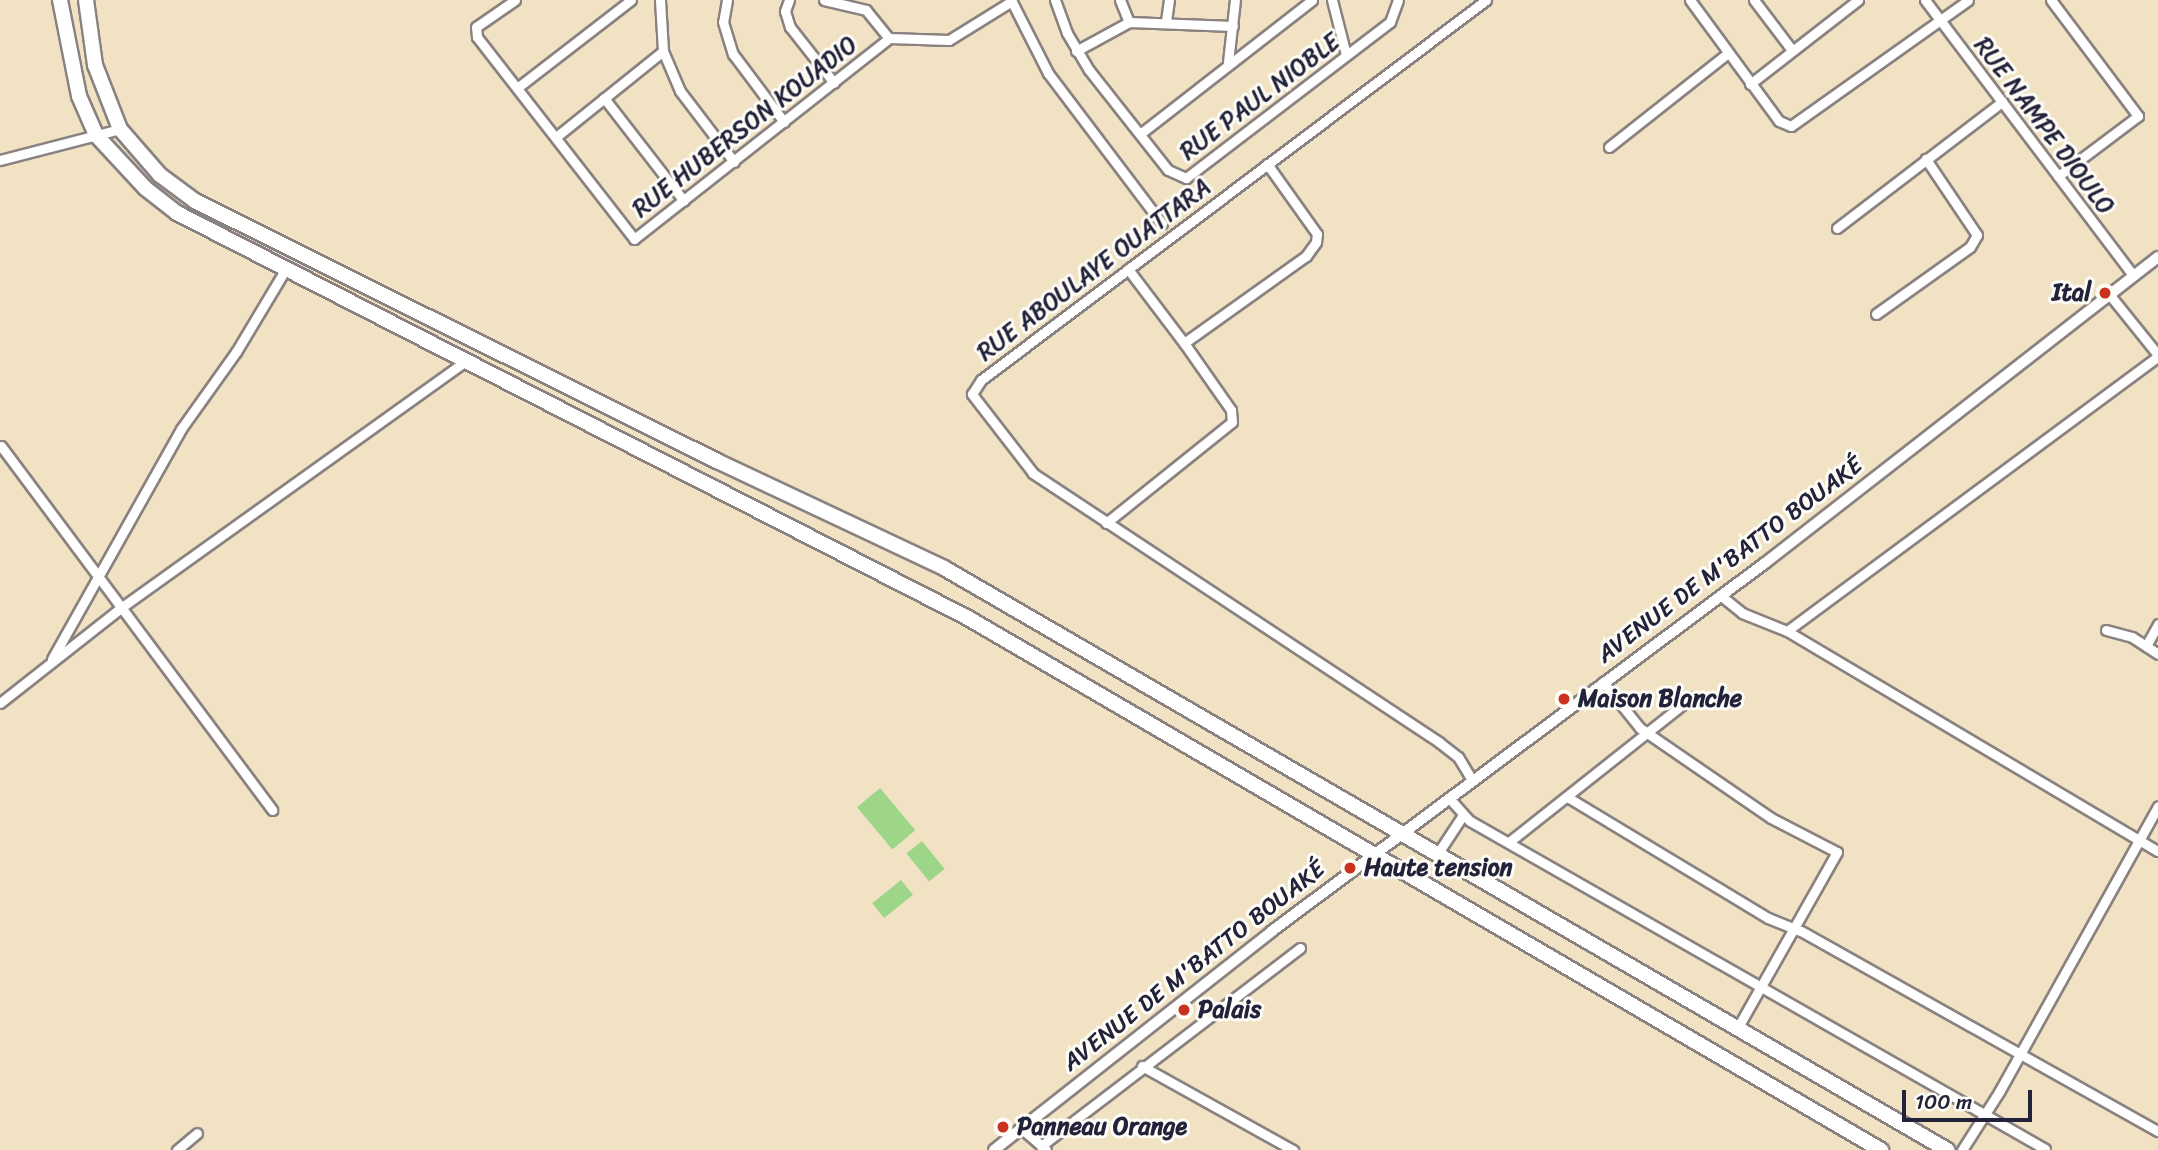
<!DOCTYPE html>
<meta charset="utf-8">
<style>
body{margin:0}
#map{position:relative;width:2158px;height:1150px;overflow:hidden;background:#f1e2c4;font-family:Sriracha,sans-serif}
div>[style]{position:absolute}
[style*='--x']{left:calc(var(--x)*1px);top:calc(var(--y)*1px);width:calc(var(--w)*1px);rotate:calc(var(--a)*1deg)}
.green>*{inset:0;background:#9dd689;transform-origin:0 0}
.roads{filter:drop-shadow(2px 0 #8a8280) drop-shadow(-2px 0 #8a8280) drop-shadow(0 2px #8a8280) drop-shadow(0 -2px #8a8280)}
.minor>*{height:9px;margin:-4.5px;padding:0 4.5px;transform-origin:4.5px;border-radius:4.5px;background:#fff}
.tertiary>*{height:10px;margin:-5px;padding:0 5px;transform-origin:5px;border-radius:5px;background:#fff}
.trunk>*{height:14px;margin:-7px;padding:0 7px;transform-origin:7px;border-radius:7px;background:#fff}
.dots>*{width:19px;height:19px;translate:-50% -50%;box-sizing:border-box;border:4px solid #fdfcf7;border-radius:50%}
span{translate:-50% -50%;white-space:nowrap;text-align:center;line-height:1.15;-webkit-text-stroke:6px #fdfcf7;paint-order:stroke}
.street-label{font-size:24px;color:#22223b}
.poi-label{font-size:24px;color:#22223b;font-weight:700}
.right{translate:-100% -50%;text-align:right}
.left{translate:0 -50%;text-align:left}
.scale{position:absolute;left:1902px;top:1090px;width:130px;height:32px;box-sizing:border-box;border:4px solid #22223b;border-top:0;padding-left:9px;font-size:21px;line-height:24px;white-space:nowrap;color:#22223b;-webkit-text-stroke:5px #fdfcf7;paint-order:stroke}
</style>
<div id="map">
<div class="green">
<div style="left:880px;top:788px;width:55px;height:30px;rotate:50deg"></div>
<div style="left:922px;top:841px;width:36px;height:20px;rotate:51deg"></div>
<div style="left:901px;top:880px;width:19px;height:37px;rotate:51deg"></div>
</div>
<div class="roads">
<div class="minor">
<div style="--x:515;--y:0;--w:47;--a:145.3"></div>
<div style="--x:476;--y:27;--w:10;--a:84"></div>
<div style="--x:477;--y:37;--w:256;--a:52.1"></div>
<div style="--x:634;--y:239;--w:325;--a:-38.2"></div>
<div style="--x:889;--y:38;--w:60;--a:1.9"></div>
<div style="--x:949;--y:40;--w:74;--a:-31.8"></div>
<div style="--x:660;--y:0;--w:51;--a:86.6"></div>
<div style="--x:663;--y:51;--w:43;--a:67"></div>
<div style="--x:680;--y:91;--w:89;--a:52.7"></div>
<div style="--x:727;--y:0;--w:22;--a:100"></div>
<div style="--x:723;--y:22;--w:34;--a:73"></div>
<div style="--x:733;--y:54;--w:85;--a:53.1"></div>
<div style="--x:789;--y:0;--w:12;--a:110"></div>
<div style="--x:785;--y:11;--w:17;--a:73"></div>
<div style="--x:790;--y:27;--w:71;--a:51.8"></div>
<div style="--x:824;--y:0;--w:43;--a:13.4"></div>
<div style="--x:866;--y:10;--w:36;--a:51"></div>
<div style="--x:1011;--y:0;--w:82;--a:63.1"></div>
<div style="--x:1048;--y:73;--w:189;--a:52.9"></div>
<div style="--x:1055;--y:0;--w:35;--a:70"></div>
<div style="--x:1067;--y:33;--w:43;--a:59.3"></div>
<div style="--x:1089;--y:70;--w:127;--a:51.7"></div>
<div style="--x:1168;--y:170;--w:20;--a:24"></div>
<div style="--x:1186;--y:178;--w:257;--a:-37.4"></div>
<div style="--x:1390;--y:22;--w:23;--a:-70"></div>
<div style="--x:1120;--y:0;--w:24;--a:68"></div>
<div style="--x:1332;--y:0;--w:57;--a:75.7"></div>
<div style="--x:1690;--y:0;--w:150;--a:53.7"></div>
<div style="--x:1779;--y:121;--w:13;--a:23"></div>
<div style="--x:1791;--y:126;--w:217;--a:-35.4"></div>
<div style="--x:1754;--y:0;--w:63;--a:52.8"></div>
<div style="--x:1925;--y:0;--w:345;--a:52.9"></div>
<div style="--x:2051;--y:0;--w:145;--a:53.1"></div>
<div style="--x:2138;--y:116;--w:100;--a:143.1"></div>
<div style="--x:1166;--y:21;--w:21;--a:-82"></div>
<div style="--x:1076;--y:51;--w:60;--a:-28.7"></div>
<div style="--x:1129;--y:22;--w:104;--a:2.2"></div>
<div style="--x:1228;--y:62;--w:62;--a:-83.6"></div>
<div style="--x:1750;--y:84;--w:137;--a:-37.9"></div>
<div style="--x:517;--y:88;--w:144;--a:-37.7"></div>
<div style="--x:604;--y:98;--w:130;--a:52.2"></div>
<div style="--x:1140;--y:134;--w:218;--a:-37.9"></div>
<div style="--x:556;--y:137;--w:137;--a:-38.8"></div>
<div style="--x:1609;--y:147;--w:152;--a:-38.3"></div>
<div style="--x:0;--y:160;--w:124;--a:-14.5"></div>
<div style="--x:1837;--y:228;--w:208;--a:-37.4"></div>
<div style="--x:1128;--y:269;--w:93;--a:52.9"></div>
<div style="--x:2109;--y:294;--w:78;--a:51.2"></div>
<div style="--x:1876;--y:314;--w:115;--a:-35.5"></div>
<div style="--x:1970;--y:247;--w:14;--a:-60"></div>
<div style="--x:1977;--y:235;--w:92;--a:-123.9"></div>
<div style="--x:1;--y:446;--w:454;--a:53.3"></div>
<div style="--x:1106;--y:523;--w:161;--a:-38.7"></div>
<div style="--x:1232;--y:422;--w:12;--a:-95"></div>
<div style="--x:1231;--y:410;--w:82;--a:-125"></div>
<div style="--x:1184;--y:343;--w:150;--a:-35.5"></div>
<div style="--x:1306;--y:256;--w:17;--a:-54"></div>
<div style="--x:1316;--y:242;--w:8;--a:-83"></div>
<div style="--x:1317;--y:234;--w:86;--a:-125.5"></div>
<div style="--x:1720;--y:595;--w:28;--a:39"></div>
<div style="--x:1742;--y:613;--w:48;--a:21.8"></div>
<div style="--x:1787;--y:631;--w:431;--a:30.7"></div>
<div style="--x:2106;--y:630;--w:27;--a:15"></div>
<div style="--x:2132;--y:637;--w:31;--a:33"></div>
<div style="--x:1787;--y:631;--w:462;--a:-36.5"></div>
<div style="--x:2146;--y:646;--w:25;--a:-61"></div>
<div style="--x:52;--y:659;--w:264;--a:-60.7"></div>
<div style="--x:181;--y:429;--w:95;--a:-54.5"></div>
<div style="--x:236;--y:352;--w:96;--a:-59.1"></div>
<div style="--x:1603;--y:682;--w:59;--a:51.2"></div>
<div style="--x:1640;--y:728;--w:159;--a:34.5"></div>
<div style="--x:1771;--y:818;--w:74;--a:27.3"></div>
<div style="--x:1837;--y:852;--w:203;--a:119.5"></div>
<div style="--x:0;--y:703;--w:155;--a:-38.2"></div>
<div style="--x:122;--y:607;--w:421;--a:-35.6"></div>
<div style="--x:1472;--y:780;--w:27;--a:-121"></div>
<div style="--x:1458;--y:757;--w:24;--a:-142"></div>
<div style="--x:1439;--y:742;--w:487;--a:-146.5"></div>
<div style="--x:1033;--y:473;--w:100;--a:-127.7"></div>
<div style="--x:972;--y:394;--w:17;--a:-57"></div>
<div style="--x:981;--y:380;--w:632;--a:-36.96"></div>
<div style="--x:1449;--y:798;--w:31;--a:48"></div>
<div style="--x:1470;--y:821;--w:662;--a:29.7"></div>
<div style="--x:1569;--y:798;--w:232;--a:31.1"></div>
<div style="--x:1768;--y:918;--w:35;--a:22"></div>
<div style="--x:1801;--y:931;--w:409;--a:29.3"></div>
<div style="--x:1509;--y:842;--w:233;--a:-38.4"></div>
<div style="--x:1436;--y:856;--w:49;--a:-56.6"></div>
<div style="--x:1142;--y:1066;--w:173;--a:29.1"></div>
<div style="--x:1021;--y:1128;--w:33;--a:41"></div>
<div style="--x:1041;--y:1146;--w:326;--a:-37.4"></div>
<div style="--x:177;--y:1150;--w:26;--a:-40"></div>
<div style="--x:1962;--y:1150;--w:69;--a:-57.5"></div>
<div style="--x:1999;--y:1092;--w:327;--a:-60.9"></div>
</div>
<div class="tertiary">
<div style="--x:994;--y:1150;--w:354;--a:-38.2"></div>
<div style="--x:1272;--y:931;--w:615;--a:-36.74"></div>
<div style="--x:1765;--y:563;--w:498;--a:-37.9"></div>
</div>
<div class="trunk">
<div style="--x:60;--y:0;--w:98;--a:78.8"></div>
<div style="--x:79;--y:96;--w:43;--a:66.4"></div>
<div style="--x:96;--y:135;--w:72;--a:47.2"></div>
<div style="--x:145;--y:188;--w:41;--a:38"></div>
<div style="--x:177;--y:213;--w:889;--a:27.11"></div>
<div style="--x:968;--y:618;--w:1057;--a:30.23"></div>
<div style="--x:86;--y:0;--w:66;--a:82.1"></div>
<div style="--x:95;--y:65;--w:69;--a:68.7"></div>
<div style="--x:120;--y:129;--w:61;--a:49"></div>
<div style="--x:160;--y:175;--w:44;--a:36.6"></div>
<div style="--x:195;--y:201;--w:583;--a:26.48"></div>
<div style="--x:717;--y:461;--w:251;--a:25.2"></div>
<div style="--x:944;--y:568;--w:1160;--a:30.12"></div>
</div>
</div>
<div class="dots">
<div style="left:2105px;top:293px;background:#c8321e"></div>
<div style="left:1564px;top:699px;background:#c8321e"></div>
<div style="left:1350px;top:868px;background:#c8321e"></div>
<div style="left:1184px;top:1010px;background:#c8321e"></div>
<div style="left:1003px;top:1127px;background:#c8321e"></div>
</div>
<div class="street-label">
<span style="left:1260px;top:97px;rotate:-37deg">RUE PAUL NIOBLE</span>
<span style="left:2044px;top:126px;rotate:53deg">RUE NAMPE DIOULO</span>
<span style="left:745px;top:127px;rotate:-38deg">RUE HUBERSON KOUADIO</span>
<span style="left:1094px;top:270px;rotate:-37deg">RUE ABOULAYE OUATTARA</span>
<span style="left:1730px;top:560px;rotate:-37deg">AVENUE DE M'BATTO BOUAKÉ</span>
<span style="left:1194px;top:966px;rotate:-38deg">AVENUE DE M'BATTO BOUAKÉ</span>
</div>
<div class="poi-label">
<span class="right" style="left:2091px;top:293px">Ital</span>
<span class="left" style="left:1578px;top:699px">Maison Blanche</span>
<span class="left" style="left:1364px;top:868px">Haute tension</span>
<span class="left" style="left:1198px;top:1010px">Palais</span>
<span class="left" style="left:1017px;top:1127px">Panneau Orange</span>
</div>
<div class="scale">100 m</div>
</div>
